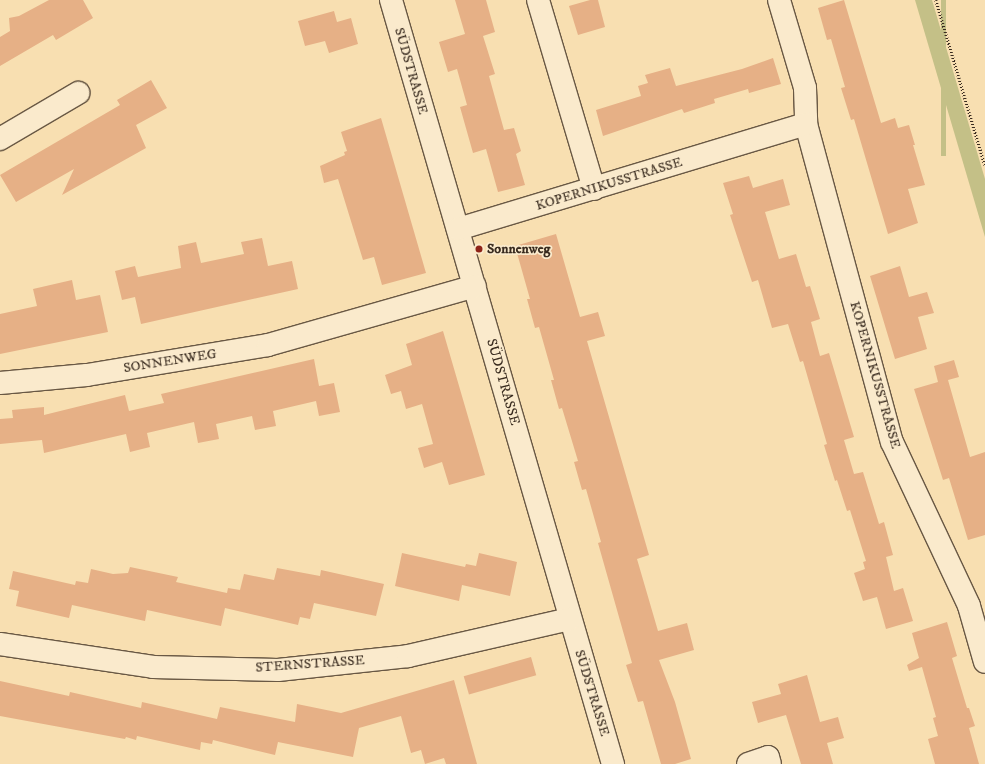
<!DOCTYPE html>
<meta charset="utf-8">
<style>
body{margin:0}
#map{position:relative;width:985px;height:764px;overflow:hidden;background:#f8dfb1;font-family:"IM FELL DW Pica",serif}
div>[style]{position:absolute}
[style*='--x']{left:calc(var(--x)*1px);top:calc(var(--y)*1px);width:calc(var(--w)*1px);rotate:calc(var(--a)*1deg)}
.green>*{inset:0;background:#c4c087;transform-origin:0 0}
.building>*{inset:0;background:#e6b086;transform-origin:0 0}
.path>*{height:2.5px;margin-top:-1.25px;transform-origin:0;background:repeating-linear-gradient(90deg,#392b1f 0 1px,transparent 0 3px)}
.roads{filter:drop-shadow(1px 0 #695844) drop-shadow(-1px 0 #695844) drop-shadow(0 1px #695844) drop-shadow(0 -1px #695844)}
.minor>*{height:22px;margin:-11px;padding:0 11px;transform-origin:11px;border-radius:11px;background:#faeacc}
.dots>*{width:11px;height:11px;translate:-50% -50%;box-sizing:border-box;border:2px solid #faeacc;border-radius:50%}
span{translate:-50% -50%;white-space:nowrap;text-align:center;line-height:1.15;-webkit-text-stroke:3.5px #faeacc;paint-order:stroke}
.street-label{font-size:14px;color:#392b1f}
.poi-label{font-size:14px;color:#392b1f;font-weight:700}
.left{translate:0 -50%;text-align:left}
</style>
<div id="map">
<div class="green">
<div style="clip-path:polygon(915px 0,932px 0,985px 179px,985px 237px)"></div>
<div style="left:941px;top:0;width:5px;height:156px"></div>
</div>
<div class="building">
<div style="clip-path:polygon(49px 0,83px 0,93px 18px,56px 40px,53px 35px,0 66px,0 37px,10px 31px,9px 18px,19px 16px)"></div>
<div style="clip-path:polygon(455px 0,486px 0,495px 32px,483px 36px,495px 74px,489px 76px,504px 130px,514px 128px,521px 151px,516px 154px,525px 185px,498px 192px,486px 149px,473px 153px,460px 107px,467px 105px,457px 69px,448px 72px,439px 42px,465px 34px)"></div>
<div style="clip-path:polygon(590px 0,598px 0,605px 27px,578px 35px,569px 6px)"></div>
<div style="clip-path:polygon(844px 0,881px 123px,895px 118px,898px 128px,909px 125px,915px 145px,913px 145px,925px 185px,908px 189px,918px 223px,888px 234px,854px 119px,851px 120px,841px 88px,845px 87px,831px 39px,827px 40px,818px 8px)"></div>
<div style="clip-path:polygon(334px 11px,337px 22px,351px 18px,358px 44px,329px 53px,325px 41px,305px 46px,298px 21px)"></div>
<div style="clip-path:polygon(773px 58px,781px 84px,749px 93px,748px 89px,714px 99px,715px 103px,684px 113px,682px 109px,603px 136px,596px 110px,641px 96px,638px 86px,648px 83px,645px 75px,670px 68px,676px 86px,742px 69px)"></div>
<div style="clip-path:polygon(151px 80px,167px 108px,136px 125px,146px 148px,62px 195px,74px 169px,16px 202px,0 175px,120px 105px,117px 100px)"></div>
<div style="clip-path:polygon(381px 118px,426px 273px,382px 285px,374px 257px,363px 260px,338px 179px,324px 183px,320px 166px,345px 155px,344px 152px,347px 151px,341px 132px)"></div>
<div style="clip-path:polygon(749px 176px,753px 188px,783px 179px,790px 205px,765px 212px,779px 259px,796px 254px,806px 287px,810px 286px,820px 319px,811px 322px,820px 356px,829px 353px,854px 437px,844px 440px,854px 474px,863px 472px,879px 524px,884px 522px,893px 555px,886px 557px,894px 591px,903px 588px,913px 621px,886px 629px,877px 597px,863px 601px,854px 573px,865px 569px,863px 562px,866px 561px,850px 510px,847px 511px,837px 480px,835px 481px,824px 445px,827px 444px,803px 361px,800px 362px,788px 324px,772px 328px,758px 280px,752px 282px,730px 215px,733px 214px,723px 183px)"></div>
<div style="clip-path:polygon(556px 234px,580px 317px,598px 312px,605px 336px,587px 341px,649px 555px,637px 559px,658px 631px,687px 623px,694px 650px,659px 660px,675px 702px,691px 759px,675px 764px,661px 764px,643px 701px,638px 702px,626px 665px,632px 663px,598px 543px,601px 542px,586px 489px,582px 490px,574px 462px,578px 461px,562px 408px,559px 409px,551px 380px,554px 380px,539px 327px,535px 328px,527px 299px,530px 299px,515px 246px)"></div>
<div style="clip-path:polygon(262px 238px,268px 266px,292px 261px,298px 289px,141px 324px,135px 297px,122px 300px,115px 271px,135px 266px,138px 277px,181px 268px,178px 246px,196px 242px,201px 263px,244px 254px,241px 242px)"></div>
<div style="clip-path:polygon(900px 266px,909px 297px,927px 292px,934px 313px,918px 317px,927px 349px,895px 359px,870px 276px)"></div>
<div style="clip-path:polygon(72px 280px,76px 300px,100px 295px,108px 332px,0 354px,0 314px,37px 306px,33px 289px)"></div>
<div style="clip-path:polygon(443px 331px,485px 475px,449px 485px,442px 462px,424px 468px,418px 448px,433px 444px,422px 404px,406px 409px,401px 391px,391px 394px,385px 375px,412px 365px,406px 344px)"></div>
<div style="clip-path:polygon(314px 359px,319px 386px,334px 383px,340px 412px,319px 416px,316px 401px,273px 411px,276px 426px,255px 430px,252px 416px,216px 424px,219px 439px,198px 443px,194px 422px,147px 433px,150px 447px,130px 452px,126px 434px,44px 453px,42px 440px,0 444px,0 419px,13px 418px,12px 410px,44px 407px,44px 415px,125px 395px,129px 411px,164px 403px,161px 394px)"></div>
<div style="clip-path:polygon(954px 360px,959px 377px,948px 380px,970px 457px,985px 452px,985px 535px,968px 540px,949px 478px,943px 480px,914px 389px,938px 382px,934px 366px)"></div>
<div style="clip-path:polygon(402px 553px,465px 567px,466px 564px,476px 566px,479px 553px,517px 562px,510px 596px,462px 585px,459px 601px,395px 586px)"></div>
<div style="clip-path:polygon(130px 567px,178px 577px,176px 582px,227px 593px,228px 588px,240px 590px,244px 574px,274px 580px,277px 568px,320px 576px,321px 570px,384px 584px,376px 616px,314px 603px,310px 619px,300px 617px,298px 625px,225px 608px,221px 626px,147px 610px,145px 621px,72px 605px,69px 618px,16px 606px,19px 591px,9px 589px,13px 571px,75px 585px,76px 581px,88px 583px,91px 569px,113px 574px,128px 573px)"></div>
<div style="clip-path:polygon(947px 622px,957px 656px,952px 658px,967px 708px,969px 708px,975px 726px,969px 728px,979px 764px,935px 764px,928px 739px,938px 736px,933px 718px,936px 717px,922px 667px,909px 671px,907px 665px,919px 658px,912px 633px)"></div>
<div style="left:531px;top:657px;width:19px;height:70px;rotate:74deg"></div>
<div style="clip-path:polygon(807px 675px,820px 722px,838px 717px,841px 728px,844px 738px,827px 743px,833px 764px,801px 764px,786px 715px,758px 723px,752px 702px,781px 694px,778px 684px)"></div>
<div style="clip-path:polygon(454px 680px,477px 764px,446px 764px,444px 758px,425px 764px,421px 750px,411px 753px,401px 716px,359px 728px,353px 757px,278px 742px,275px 755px,213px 740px,212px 744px,201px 742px,200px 750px,137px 736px,136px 740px,126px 737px,125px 739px,0 716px,0 681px,69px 696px,70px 692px,141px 708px,142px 702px,217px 719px,220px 707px,295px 722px,297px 704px,341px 713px)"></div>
</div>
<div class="path">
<div style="--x:936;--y:0;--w:172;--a:73.5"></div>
</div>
<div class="roads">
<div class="minor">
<div style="--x:391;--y:0;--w:796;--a:73.8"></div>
<div style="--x:538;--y:0;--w:197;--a:73.5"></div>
<div style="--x:779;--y:0;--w:92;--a:73.5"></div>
<div style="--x:805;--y:88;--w:36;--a:88"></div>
<div style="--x:806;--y:124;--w:329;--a:74.9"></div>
<div style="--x:892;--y:442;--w:181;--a:64.8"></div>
<div style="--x:969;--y:606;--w:58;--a:74.1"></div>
<div style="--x:0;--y:139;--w:91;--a:-30.5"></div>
<div style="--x:458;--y:229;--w:363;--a:-16.8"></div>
<div style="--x:0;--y:383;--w:87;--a:-5.3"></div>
<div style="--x:87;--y:375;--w:183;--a:-9.4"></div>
<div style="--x:268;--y:345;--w:215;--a:-15.9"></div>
<div style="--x:0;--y:644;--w:155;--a:8.5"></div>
<div style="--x:153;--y:667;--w:125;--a:1.4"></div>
<div style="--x:278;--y:670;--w:131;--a:-6.1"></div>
<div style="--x:408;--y:656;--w:166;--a:-12.9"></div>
<div style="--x:748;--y:764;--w:21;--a:-19"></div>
<div style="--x:768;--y:757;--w:7;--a:74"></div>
</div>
</div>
<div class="dots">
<div style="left:479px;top:249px;background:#8f2418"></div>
</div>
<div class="street-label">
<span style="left:411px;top:71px;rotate:74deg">SÜDSTRASSE</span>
<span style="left:609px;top:184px;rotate:-17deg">KOPERNIKUSSTRASSE</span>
<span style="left:170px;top:361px;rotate:-9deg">SONNENWEG</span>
<span style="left:875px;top:375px;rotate:74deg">KOPERNIKUSSTRASSE</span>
<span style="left:503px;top:382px;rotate:74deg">SÜDSTRASSE</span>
<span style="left:310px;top:664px;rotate:-4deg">STERNSTRASSE</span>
<span style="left:592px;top:693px;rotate:73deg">SÜDSTRASSE</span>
</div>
<div class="poi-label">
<span class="left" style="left:487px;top:249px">Sonnenweg</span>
</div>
</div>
